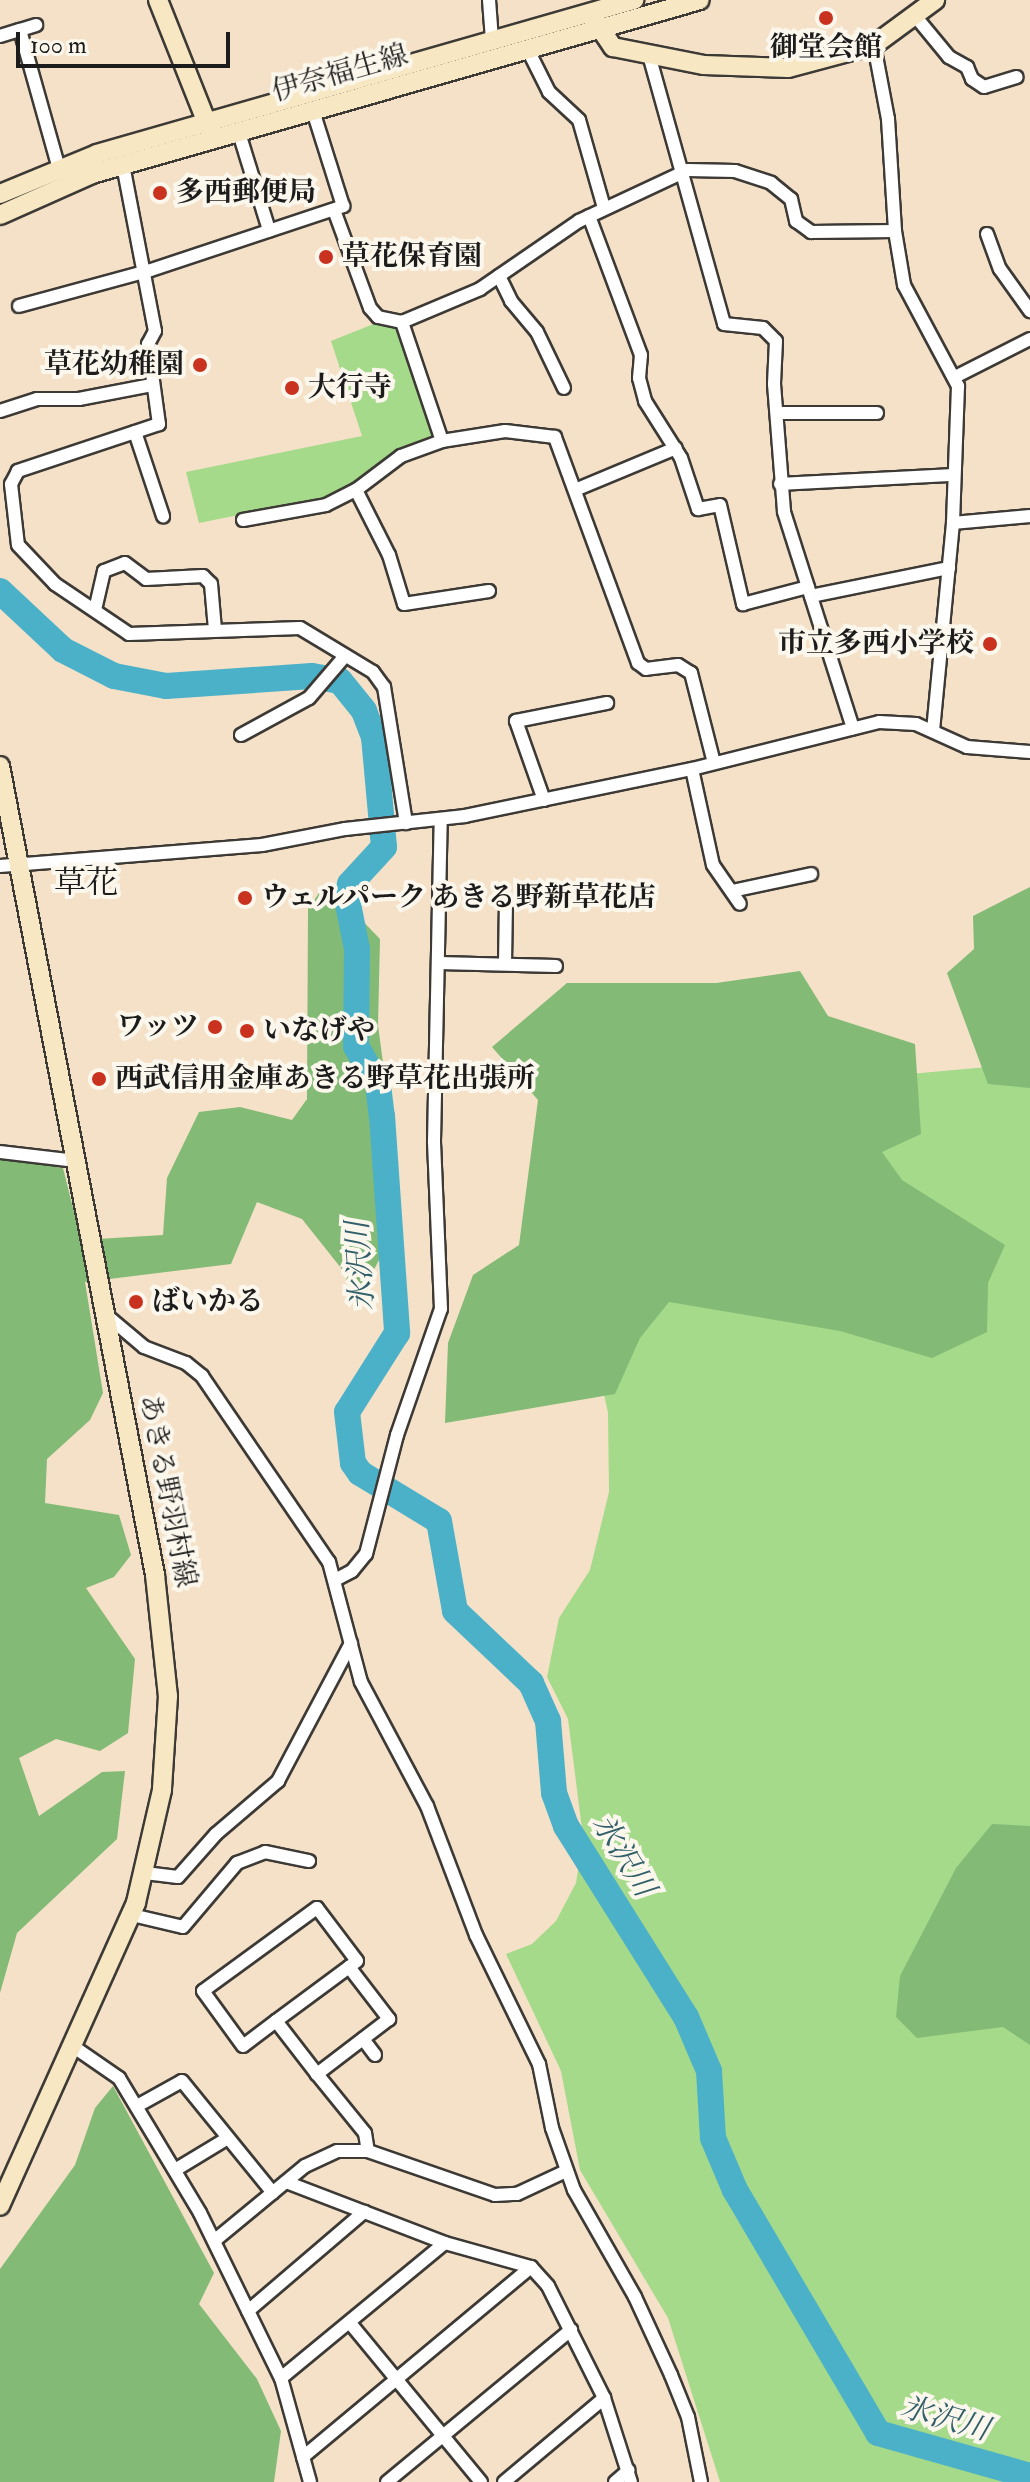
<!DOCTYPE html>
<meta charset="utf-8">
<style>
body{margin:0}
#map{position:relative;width:1030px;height:2482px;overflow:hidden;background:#f5e1c8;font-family:"IM FELL Double Pica","Noto Serif JP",serif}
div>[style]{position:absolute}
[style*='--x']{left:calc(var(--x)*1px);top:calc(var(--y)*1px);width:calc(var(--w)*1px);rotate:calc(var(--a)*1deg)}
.green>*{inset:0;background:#a4da8a}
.forest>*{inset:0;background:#83ba76}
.river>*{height:26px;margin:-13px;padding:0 13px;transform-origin:13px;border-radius:13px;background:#4bb1c9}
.roads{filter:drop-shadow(2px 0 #3d3a36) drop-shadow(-2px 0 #3d3a36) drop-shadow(0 2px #3d3a36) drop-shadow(0 -2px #3d3a36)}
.street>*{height:12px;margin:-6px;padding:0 6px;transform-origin:6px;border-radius:6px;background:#fff}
.secondary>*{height:18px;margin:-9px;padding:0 9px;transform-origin:9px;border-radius:9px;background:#f7e8c3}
.dots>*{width:22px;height:22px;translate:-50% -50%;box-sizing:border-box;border:4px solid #fbf7ec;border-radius:50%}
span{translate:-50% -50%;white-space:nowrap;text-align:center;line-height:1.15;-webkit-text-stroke:8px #fbf7ec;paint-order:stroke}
.poi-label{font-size:28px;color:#1c1c1c;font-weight:700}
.left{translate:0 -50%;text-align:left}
.right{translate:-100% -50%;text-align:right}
.street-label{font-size:28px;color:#1c1c1c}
.water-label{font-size:30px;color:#315f6a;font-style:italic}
.quarter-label{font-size:32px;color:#1c1c1c}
.scale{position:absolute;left:16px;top:32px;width:214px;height:36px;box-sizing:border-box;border:4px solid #1c1c1c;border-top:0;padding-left:10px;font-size:24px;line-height:28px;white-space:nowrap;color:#1c1c1c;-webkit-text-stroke:6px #fbf7ec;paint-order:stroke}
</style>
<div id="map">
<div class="green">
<div style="clip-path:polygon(376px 323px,400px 329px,436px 436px,399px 451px,345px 489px,322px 498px,199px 523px,186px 472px,362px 436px,331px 341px)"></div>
<div style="clip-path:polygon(1030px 1038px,1030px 2482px,720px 2482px,668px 2318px,580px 2170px,561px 2071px,506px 1954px,532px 1944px,556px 1921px,576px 1883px,583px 1837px,568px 1719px,547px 1677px,559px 1618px,590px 1570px,609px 1492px,608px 1413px,592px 1338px,601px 1301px,882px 1232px,877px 1077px,998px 1066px)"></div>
</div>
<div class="forest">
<div style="clip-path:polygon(326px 883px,380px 939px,378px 1025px,388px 1101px,385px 1249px,357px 1301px,341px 1268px,302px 1219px,257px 1202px,231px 1264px,85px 1282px,103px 1393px,90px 1420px,47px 1459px,45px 1503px,119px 1515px,131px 1555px,114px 1577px,86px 1588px,135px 1659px,128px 1733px,100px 1751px,56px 1739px,19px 1758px,39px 1816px,102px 1772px,125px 1771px,117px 1839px,17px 1933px,0 1993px,0 1157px,63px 1168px,81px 1240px,163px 1235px,167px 1178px,199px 1112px,240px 1107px,292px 1120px,307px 1099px,308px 909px)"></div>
<div style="clip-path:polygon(1030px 887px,1030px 1088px,988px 1084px,947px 973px,974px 949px,973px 916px)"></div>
<div style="clip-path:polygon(800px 971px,828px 1016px,915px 1044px,921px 1134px,882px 1152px,902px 1180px,1005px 1245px,988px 1283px,987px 1332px,932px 1358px,840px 1331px,669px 1302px,640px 1338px,615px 1394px,445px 1423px,448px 1343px,473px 1275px,519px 1245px,538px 1100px,492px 1047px,567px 983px,716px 983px)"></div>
<div style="clip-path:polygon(992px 1824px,1030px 1826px,1030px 2045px,1003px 2027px,917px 2038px,896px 2017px,900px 1976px,956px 1868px)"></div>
<div style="clip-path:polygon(113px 2086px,214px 2273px,199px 2304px,257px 2379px,281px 2431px,274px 2482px,0 2482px,0 2269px,75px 2165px,95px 2108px)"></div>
</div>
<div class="river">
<div style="--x:0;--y:591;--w:86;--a:43.1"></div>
<div style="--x:63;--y:650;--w:57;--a:27"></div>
<div style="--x:114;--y:676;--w:53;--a:10.9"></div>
<div style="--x:166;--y:686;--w:146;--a:-3.9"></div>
<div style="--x:312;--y:676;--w:28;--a:10"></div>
<div style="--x:340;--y:681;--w:38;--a:51"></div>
<div style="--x:364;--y:711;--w:28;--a:69"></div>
<div style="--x:374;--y:737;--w:110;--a:84.8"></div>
<div style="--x:384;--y:847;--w:50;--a:132.6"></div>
<div style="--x:350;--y:884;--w:15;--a:101"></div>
<div style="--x:347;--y:899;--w:51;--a:78.7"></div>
<div style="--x:357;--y:949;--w:97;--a:90.6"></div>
<div style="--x:356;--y:1046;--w:45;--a:60.6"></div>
<div style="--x:378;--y:1085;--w:31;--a:83"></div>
<div style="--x:382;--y:1116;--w:218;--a:86"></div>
<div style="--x:397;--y:1333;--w:93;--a:122.3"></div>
<div style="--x:347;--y:1412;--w:51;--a:83.3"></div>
<div style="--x:353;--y:1463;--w:12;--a:55"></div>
<div style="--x:360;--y:1473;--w:92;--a:31.3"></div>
<div style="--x:439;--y:1521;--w:91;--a:79.9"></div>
<div style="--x:455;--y:1611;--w:105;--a:43.5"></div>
<div style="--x:531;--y:1683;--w:42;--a:65.9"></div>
<div style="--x:548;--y:1721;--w:72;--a:85.2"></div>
<div style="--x:554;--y:1793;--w:35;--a:70"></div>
<div style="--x:566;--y:1826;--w:226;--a:57.9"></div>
<div style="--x:686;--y:2017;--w:59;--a:66.9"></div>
<div style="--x:709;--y:2071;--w:67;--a:86.6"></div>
<div style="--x:713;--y:2138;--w:56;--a:67.1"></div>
<div style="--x:735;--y:2190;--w:282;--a:59.5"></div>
<div style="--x:878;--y:2433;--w:158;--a:15.8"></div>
</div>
<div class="roads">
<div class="street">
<div style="--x:489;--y:0;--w:40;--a:85.7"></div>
<div style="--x:916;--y:17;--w:52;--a:50.5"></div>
<div style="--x:949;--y:57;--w:21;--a:29"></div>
<div style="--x:967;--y:67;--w:13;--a:67"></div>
<div style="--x:972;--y:79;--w:14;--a:34"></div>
<div style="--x:984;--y:87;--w:34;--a:-17"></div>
<div style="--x:20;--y:30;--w:17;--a:-17"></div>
<div style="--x:0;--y:36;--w:21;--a:-17"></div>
<div style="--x:20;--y:30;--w:144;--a:74.3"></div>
<div style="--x:874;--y:45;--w:75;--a:79.3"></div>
<div style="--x:888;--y:119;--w:112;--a:86.4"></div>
<div style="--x:895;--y:231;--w:55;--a:80.5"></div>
<div style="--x:904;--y:285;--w:115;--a:61.9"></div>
<div style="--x:958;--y:386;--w:137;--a:92.1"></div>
<div style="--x:953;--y:523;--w:207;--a:95.5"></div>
<div style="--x:528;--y:50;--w:47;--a:63.4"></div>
<div style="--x:549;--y:92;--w:41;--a:43"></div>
<div style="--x:579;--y:120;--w:91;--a:74.1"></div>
<div style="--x:649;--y:55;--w:279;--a:74.4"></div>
<div style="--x:724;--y:324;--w:39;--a:6"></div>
<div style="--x:763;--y:328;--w:18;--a:45"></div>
<div style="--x:776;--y:341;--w:43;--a:92.7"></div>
<div style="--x:774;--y:384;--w:128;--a:85.5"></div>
<div style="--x:784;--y:512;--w:227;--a:72.3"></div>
<div style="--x:239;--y:133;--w:102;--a:72.8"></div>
<div style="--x:123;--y:165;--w:169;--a:79.1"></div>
<div style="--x:155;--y:331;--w:15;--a:118"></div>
<div style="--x:148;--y:344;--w:81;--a:82.2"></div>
<div style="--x:159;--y:424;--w:149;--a:161.6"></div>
<div style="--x:18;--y:471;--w:15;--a:118"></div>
<div style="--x:11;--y:484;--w:61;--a:83.5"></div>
<div style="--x:18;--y:545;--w:54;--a:46.5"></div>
<div style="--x:55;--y:584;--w:89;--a:34"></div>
<div style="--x:129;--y:634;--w:171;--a:-2"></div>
<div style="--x:300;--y:628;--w:85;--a:31.1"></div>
<div style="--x:373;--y:672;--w:19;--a:54"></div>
<div style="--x:384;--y:687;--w:138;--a:80.8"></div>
<div style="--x:334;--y:210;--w:104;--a:69.8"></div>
<div style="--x:370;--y:308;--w:12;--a:48"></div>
<div style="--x:378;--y:317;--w:25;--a:12"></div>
<div style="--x:589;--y:216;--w:148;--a:69.5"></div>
<div style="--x:641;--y:355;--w:23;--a:95"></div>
<div style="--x:639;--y:378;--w:24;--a:75"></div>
<div style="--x:645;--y:401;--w:67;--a:57.7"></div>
<div style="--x:681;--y:458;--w:54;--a:71.6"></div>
<div style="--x:698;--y:509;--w:22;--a:-10"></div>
<div style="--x:720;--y:505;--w:102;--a:76.9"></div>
<div style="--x:743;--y:604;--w:67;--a:-14.7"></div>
<div style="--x:987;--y:234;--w:37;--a:70"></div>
<div style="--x:1000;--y:269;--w:52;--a:54.5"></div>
<div style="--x:499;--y:276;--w:28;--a:64"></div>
<div style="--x:511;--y:301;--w:40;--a:50"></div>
<div style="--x:537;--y:332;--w:62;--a:64.3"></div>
<div style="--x:19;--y:306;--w:134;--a:-15.2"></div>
<div style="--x:148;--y:271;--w:206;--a:-18.4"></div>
<div style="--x:343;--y:206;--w:100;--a:-107.5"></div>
<div style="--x:955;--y:377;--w:84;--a:-26.9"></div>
<div style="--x:0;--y:411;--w:39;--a:-18"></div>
<div style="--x:37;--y:399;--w:42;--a:0"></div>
<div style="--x:79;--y:399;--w:74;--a:-10.9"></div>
<div style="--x:777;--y:413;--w:100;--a:0"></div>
<div style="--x:135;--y:432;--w:89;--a:71.6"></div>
<div style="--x:442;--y:441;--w:44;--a:159.9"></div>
<div style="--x:401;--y:456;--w:56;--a:142.9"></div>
<div style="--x:356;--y:490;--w:73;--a:63.1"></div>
<div style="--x:389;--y:555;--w:51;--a:73"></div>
<div style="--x:404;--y:604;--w:86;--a:-8.7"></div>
<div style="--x:780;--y:484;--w:173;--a:-3"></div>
<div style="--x:575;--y:490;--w:109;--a:-22.6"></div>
<div style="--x:243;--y:520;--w:84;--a:-10.2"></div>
<div style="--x:326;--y:505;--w:34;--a:-27"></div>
<div style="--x:953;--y:523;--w:77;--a:-5.2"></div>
<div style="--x:811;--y:596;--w:141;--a:-11.5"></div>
<div style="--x:95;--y:610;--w:40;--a:-77"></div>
<div style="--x:104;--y:571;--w:22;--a:-21"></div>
<div style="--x:125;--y:563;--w:26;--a:37"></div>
<div style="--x:146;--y:579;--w:57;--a:-3"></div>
<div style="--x:203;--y:576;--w:11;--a:45"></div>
<div style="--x:211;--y:584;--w:46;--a:85"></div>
<div style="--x:241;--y:735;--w:77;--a:-28.6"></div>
<div style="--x:309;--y:698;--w:55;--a:-49.4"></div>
<div style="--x:714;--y:763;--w:93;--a:-104.3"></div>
<div style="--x:691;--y:673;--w:15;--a:-148"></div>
<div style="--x:678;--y:665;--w:32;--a:173"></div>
<div style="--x:646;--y:669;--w:10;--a:-143"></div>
<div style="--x:638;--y:663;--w:241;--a:-110.2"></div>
<div style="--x:555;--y:437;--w:50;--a:-173.2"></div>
<div style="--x:505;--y:431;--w:64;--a:171"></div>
<div style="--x:442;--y:441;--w:126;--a:-108.6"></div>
<div style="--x:402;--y:322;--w:85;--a:-22.9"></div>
<div style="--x:480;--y:289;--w:120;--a:-34.5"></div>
<div style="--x:579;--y:221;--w:120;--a:-25.1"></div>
<div style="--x:688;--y:170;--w:47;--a:1.2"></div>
<div style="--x:735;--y:171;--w:38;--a:18"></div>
<div style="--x:771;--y:183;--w:26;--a:39"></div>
<div style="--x:791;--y:199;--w:23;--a:77"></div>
<div style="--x:796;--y:221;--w:19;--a:36"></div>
<div style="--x:811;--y:232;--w:84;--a:-0.7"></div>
<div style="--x:692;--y:769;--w:98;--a:77.7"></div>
<div style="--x:713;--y:865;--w:47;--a:55.3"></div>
<div style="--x:544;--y:800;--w:84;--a:-109.5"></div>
<div style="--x:516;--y:721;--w:93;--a:-11.2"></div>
<div style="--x:0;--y:866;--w:263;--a:-4.6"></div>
<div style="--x:262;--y:845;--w:85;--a:-10.9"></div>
<div style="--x:345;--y:829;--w:121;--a:-6.2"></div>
<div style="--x:465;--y:816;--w:232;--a:-11.7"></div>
<div style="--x:692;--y:769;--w:193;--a:-14.1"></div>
<div style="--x:879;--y:722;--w:37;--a:3"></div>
<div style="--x:916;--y:724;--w:56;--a:24.3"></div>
<div style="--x:967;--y:747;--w:63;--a:4.5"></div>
<div style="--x:732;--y:891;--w:81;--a:-12.1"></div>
<div style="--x:439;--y:963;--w:117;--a:1.5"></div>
<div style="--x:505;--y:964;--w:62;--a:-89.1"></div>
<div style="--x:0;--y:1152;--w:77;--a:6.8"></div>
<div style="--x:105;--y:1314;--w:51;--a:40.2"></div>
<div style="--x:144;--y:1347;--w:45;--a:20.9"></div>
<div style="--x:186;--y:1363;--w:21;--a:39"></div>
<div style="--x:202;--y:1376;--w:225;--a:55.7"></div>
<div style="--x:329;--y:1562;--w:124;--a:75.1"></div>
<div style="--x:361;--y:1682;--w:140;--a:62"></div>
<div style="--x:427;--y:1806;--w:138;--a:69.2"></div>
<div style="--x:476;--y:1935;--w:144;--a:64"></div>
<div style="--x:539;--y:2064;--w:65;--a:78.5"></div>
<div style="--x:552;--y:2128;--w:66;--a:70.5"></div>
<div style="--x:574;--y:2190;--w:123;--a:60.3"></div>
<div style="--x:635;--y:2297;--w:86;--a:65.2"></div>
<div style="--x:671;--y:2375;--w:45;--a:68"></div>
<div style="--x:688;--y:2417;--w:66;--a:78.7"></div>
<div style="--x:335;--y:1580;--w:19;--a:-28"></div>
<div style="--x:352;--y:1571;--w:22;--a:-51"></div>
<div style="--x:366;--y:1554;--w:123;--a:-75.4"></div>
<div style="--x:397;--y:1435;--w:133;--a:-70.8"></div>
<div style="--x:441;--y:1309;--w:168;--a:-92.4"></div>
<div style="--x:434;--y:1141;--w:322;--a:-88.8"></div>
<div style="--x:145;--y:1873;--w:33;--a:7"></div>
<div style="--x:178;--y:1877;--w:57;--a:-48.5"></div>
<div style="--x:216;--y:1834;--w:82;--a:-40.5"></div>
<div style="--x:278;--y:1781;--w:156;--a:-62.1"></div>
<div style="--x:317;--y:1908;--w:66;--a:53"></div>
<div style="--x:357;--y:1961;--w:10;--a:143"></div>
<div style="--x:349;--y:1967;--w:66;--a:52.4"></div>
<div style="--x:389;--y:2019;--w:91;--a:142.6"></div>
<div style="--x:317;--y:2074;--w:67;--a:-127.7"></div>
<div style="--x:276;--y:2021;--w:41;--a:142.9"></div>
<div style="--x:243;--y:2046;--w:68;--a:-126"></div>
<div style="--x:203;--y:1991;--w:141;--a:-36.1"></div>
<div style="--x:132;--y:1915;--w:52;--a:13.2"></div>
<div style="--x:183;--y:1927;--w:84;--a:-49.8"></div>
<div style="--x:237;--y:1863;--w:30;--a:-21"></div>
<div style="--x:265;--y:1852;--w:45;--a:11.6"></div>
<div style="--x:276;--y:2021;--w:91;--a:-36.5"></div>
<div style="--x:363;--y:2039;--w:20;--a:53"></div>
<div style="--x:74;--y:2047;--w:55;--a:34.6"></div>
<div style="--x:119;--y:2078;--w:157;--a:59"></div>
<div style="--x:200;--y:2213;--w:184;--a:63.9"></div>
<div style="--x:281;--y:2378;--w:108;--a:74.4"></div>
<div style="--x:317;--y:2074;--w:76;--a:50.9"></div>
<div style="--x:365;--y:2133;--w:18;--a:81"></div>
<div style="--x:137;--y:2106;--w:51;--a:-29.1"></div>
<div style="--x:182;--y:2081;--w:144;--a:50.9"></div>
<div style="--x:175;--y:2170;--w:62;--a:-31.1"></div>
<div style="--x:286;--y:2182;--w:170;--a:21"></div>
<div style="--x:445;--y:2243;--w:89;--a:15.6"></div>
<div style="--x:531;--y:2267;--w:25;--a:48"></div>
<div style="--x:548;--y:2286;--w:125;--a:63.4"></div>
<div style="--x:604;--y:2398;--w:88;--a:72.2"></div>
<div style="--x:214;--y:2241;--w:118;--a:-39.5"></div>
<div style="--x:305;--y:2166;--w:35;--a:-25"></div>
<div style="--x:337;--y:2151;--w:31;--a:0"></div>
<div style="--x:368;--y:2151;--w:134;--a:19.1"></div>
<div style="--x:495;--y:2195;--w:22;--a:-3"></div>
<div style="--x:517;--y:2194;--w:54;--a:-25.1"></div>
<div style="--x:248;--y:2311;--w:153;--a:-40.5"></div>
<div style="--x:350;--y:2323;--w:206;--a:50.5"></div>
<div style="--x:281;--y:2378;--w:212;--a:-39.5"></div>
<div style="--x:303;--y:2457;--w:297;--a:-39.8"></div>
<div style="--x:387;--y:2482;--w:239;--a:-39.6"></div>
<div style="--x:504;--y:2482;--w:131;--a:-40"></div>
<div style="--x:615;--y:2482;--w:18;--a:-41"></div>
</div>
<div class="secondary">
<div style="--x:158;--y:0;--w:141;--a:68.3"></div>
<div style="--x:594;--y:19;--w:34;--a:56"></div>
<div style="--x:613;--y:47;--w:93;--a:11.2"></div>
<div style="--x:704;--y:65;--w:84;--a:2"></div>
<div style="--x:788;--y:68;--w:89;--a:-15"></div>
<div style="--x:874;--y:45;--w:76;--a:-36.4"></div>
<div style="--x:0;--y:194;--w:105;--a:-22.4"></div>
<div style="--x:97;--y:154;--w:559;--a:-16"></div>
<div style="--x:0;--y:215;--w:101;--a:-24"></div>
<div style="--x:92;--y:174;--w:632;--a:-15.97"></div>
<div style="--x:0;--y:766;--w:824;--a:79.15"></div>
<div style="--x:155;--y:1575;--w:122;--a:83.9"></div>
<div style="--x:168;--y:1696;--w:94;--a:93.7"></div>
<div style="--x:162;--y:1790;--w:116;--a:103"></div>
<div style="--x:136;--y:1903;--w:332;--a:114.2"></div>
</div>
</div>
<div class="dots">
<div style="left:826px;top:18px;background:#c8321e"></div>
<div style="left:160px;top:193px;background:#c8321e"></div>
<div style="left:326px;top:257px;background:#c8321e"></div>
<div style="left:200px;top:365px;background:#c8321e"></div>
<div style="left:292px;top:388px;background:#c8321e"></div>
<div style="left:990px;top:644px;background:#c8321e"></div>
<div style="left:245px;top:898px;background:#c8321e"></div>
<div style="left:215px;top:1027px;background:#c8321e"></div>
<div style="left:247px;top:1031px;background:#c8321e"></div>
<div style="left:99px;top:1079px;background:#c8321e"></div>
<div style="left:136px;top:1302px;background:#c8321e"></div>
</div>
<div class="poi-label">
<span style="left:826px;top:48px">御堂会館</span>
<span class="left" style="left:176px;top:193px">多西郵便局</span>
<span class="left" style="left:342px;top:257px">草花保育園</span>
<span class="right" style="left:184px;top:365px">草花幼稚園</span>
<span class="left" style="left:308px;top:388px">大行寺</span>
<span class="right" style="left:974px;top:644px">市立多西小学校</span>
<span class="left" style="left:261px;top:898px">ウェルパーク あきる野新草花店</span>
<span class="right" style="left:199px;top:1027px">ワッツ</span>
<span class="left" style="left:263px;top:1031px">いなげや</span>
<span class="left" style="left:115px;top:1079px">西武信用金庫あきる野草花出張所</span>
<span class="left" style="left:152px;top:1302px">ばいかる</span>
</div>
<div class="street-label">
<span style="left:340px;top:74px;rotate:-16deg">伊奈福生線</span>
<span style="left:167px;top:1491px;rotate:79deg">あきる野羽村線</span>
</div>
<div class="water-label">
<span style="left:361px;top:1266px;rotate:-94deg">氷沢川</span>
<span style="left:623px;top:1856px;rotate:58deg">氷沢川</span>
<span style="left:945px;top:2419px;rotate:16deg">氷沢川</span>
</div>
<div class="quarter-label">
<span style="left:86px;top:883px">草花</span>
</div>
<div class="scale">100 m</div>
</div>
